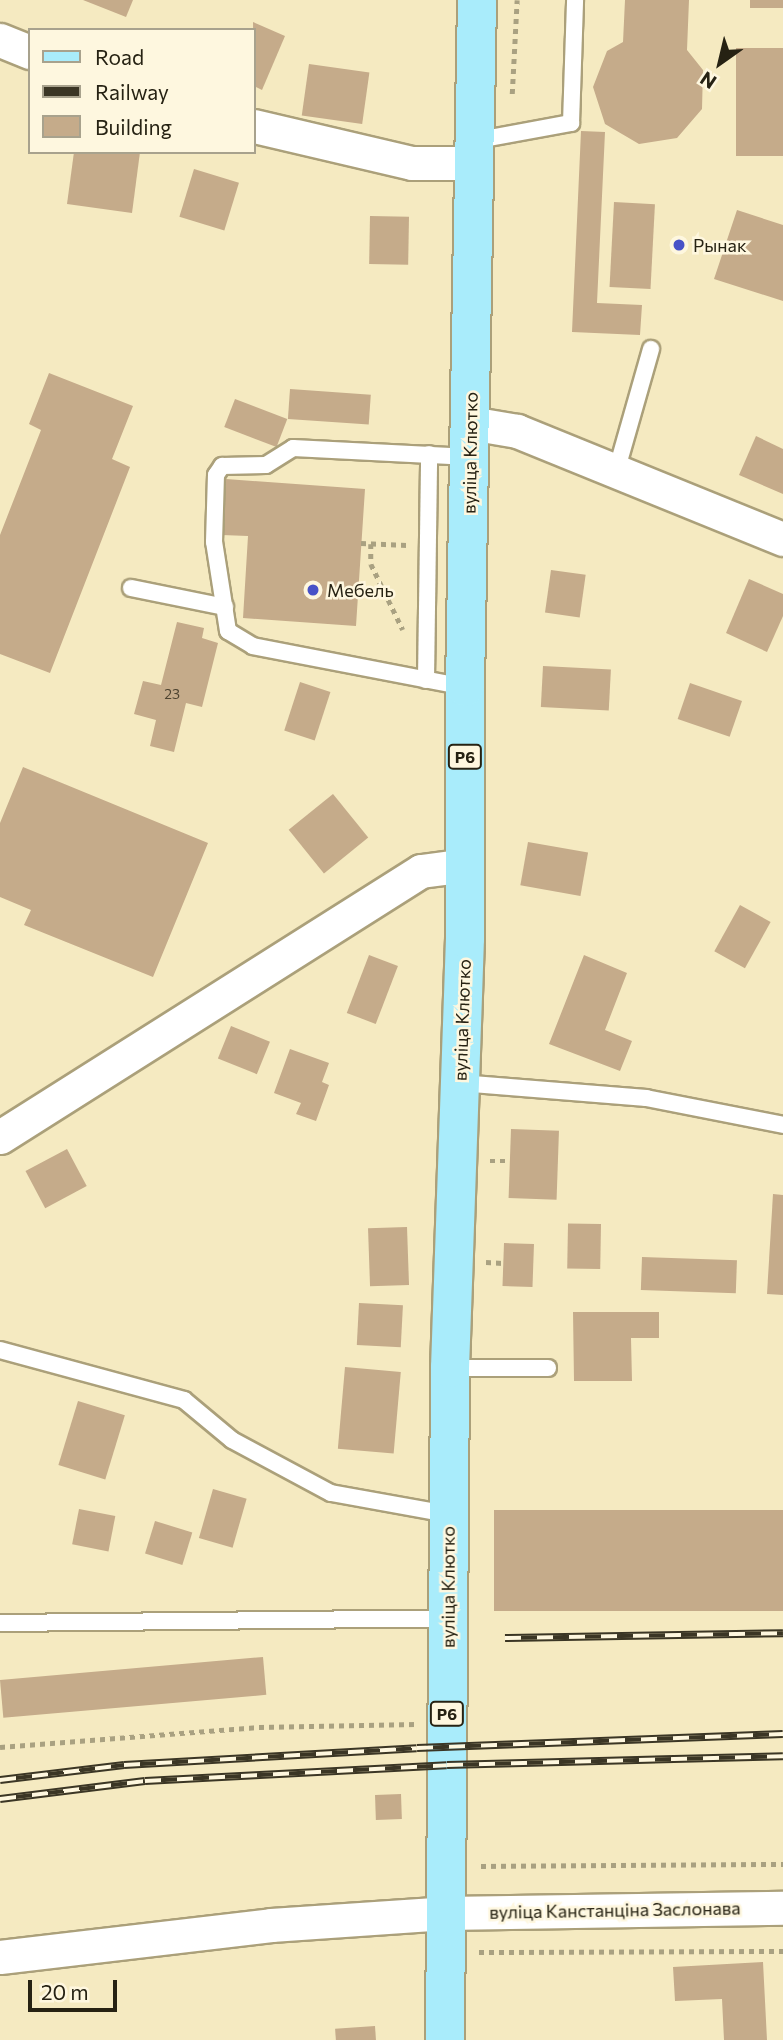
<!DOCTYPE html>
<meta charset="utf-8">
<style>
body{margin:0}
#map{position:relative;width:783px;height:2040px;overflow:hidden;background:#f5eac1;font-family:Commissioner,sans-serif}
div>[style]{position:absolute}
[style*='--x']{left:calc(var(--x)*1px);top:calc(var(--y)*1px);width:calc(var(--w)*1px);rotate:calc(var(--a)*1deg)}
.building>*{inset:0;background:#c5ab8a;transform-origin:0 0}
.path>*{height:4.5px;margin-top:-2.25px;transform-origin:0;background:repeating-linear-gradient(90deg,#a9a181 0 5px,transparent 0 10px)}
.roads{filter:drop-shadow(2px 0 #aba07a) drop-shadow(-2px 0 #aba07a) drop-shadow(0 2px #aba07a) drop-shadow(0 -2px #aba07a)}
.lane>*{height:16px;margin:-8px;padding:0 8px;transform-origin:8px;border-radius:8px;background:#fff}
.street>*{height:33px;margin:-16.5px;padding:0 16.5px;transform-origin:16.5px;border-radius:16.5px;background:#fff}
.primary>*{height:38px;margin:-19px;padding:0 19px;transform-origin:19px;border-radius:19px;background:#a9ecfb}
.rail>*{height:8px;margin-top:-4px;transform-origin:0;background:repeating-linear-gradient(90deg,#fef7df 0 16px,#3b3625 0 32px);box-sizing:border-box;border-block:2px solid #3b3625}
.dots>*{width:19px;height:19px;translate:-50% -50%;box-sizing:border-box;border:4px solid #fef7df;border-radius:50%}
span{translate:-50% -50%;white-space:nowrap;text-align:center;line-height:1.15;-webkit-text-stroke:5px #fef7df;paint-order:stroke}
.number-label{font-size:14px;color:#4e4431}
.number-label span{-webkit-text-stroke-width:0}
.shield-label span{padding:2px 5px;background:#fef7df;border:2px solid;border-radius:5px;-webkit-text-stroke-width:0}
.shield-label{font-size:16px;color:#262213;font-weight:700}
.poi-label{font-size:18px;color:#262213}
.left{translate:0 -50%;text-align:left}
.street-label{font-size:18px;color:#262213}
.legend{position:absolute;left:28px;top:28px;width:228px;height:126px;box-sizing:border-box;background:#fef7df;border:2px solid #a8a28d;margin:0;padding:9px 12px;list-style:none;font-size:21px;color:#262213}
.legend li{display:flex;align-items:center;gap:14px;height:35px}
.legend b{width:35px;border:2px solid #a8a28d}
.north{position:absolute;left:685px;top:28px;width:70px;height:70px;-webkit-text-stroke:5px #fef7df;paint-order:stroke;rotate:214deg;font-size:19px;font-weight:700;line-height:28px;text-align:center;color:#262213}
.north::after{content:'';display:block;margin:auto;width:24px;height:32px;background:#262213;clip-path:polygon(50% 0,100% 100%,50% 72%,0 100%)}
.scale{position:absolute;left:28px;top:1980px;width:89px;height:32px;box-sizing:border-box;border:4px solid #262213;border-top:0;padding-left:9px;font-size:21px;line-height:24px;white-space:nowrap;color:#262213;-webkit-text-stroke:5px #fef7df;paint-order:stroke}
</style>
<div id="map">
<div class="building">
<div style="clip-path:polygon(83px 0,133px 0,126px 17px)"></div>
<div style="clip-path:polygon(625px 0,689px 0,687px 50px,703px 70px,702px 109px,677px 138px,639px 144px,605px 124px,593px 87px,607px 51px,623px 42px)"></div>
<div style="left:750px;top:0;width:33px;height:8px"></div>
<div style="clip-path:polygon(253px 22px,285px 36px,262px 90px,254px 86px)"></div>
<div style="left:736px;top:48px;width:47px;height:108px"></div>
<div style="left:309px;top:64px;width:61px;height:52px;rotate:8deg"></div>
<div style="clip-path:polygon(581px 131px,605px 132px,597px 303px,642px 305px,640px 335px,572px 332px)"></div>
<div style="clip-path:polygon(74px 152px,140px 152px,132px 213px,67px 204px)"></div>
<div style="left:194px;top:169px;width:47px;height:50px;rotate:17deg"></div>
<div style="left:614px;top:202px;width:41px;height:85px;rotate:3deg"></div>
<div style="clip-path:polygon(737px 210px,783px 225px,783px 301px,714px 279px)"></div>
<div style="left:370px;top:216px;width:39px;height:48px;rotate:1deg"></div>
<div style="clip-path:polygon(49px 373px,133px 406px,112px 459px,130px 467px,50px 673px,0 654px,0 535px,41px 430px,29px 424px)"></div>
<div style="left:290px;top:389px;width:81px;height:30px;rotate:4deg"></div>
<div style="left:235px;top:399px;width:56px;height:30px;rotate:21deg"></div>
<div style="clip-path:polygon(756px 436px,783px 449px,783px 494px,739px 475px)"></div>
<div style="clip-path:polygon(226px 479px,365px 489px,356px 626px,243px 618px,248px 536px,222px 535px)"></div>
<div style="left:551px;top:570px;width:35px;height:43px;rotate:8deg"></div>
<div style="clip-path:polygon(749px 579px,783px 594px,783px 616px,767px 652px,726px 633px)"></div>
<div style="clip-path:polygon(177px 622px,204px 628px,202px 638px,218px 643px,202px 707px,186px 703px,174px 752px,150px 746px,156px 720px,134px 714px,143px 681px,161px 685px)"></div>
<div style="left:543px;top:666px;width:68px;height:41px;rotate:3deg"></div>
<div style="left:300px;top:682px;width:32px;height:51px;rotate:18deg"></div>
<div style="left:690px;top:683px;width:55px;height:38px;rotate:19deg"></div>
<div style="clip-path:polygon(23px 767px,208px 843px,153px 977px,24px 925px,31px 910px,0 897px,0 823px)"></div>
<div style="left:333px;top:794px;width:56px;height:57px;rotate:51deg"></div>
<div style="left:528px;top:842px;width:61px;height:44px;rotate:10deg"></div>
<div style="left:740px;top:905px;width:35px;height:53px;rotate:29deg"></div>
<div style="left:369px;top:955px;width:31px;height:62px;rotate:21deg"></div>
<div style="clip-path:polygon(584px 955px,627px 973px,605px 1030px,632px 1041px,620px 1071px,549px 1044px)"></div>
<div style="left:231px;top:1026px;width:42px;height:35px;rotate:22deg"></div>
<div style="clip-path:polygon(290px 1049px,329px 1063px,322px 1082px,329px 1085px,316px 1121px,296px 1114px,301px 1103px,274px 1093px)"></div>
<div style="left:511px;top:1129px;width:48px;height:69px;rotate:2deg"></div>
<div style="left:67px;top:1149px;width:42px;height:47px;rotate:62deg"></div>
<div style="clip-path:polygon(773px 1194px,783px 1195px,783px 1295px,767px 1294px)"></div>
<div style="left:601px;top:1224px;width:45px;height:33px;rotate:91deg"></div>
<div style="left:407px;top:1227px;width:58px;height:39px;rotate:88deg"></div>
<div style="left:504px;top:1243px;width:30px;height:43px;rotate:2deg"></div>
<div style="left:642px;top:1257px;width:95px;height:33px;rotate:2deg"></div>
<div style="left:359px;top:1303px;width:44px;height:42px;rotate:3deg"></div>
<div style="clip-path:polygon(573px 1312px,659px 1312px,659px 1338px,631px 1338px,632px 1381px,574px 1381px)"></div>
<div style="left:345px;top:1367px;width:56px;height:82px;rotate:5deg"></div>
<div style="left:78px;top:1401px;width:49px;height:67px;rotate:17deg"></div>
<div style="left:213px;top:1489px;width:35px;height:51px;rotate:16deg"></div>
<div style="left:79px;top:1509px;width:37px;height:36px;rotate:11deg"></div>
<div style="left:783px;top:1510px;width:101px;height:289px;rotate:90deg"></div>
<div style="left:155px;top:1521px;width:39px;height:34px;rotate:17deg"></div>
<div style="left:263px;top:1657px;width:38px;height:264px;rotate:85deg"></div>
<div style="left:401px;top:1794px;width:25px;height:26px;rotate:88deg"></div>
<div style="clip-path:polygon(763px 1962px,767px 2040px,724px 2040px,722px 1999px,675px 2001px,673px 1967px)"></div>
<div style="left:375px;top:2026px;width:14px;height:40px;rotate:86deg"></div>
</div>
<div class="path">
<div style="--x:512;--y:94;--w:94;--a:-87"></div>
<div style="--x:361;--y:543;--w:46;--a:2.5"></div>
<div style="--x:371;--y:544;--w:20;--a:90"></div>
<div style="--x:371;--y:564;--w:73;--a:64.1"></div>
<div style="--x:490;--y:1161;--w:20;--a:0"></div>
<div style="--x:486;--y:1262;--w:17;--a:3"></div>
<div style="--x:0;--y:1747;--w:260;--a:-4.4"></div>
<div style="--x:259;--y:1727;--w:157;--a:-1.1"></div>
<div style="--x:481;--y:1866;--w:302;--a:-0.4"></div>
<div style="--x:479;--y:1952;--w:304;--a:-0.2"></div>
</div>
<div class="roads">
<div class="lane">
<div style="--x:473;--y:141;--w:100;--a:-10.4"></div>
<div style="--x:571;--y:123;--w:123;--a:-88.1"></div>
<div style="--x:616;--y:472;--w:128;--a:-74.1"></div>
<div style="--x:131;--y:588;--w:96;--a:11.4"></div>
<div style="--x:426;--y:680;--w:226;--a:-89.2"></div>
<div style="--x:465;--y:687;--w:216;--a:-169.1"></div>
<div style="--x:253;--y:646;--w:29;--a:-149"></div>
<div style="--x:228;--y:631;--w:90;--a:-98.9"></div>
<div style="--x:214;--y:542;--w:67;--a:-88.3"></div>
<div style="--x:216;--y:475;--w:11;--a:-56"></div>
<div style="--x:222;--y:466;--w:44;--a:-1.3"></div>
<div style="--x:266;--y:465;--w:32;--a:-32"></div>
<div style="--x:293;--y:448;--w:177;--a:2.9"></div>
<div style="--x:460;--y:1083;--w:187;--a:4.6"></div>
<div style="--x:646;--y:1098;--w:140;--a:11.1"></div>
<div style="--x:0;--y:1350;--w:191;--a:15.2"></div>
<div style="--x:184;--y:1400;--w:62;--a:39.8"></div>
<div style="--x:232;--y:1440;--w:112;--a:28.2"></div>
<div style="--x:331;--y:1493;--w:119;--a:10.2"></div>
<div style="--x:450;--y:1368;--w:98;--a:0"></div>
<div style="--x:0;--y:1623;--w:448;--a:-0.6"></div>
</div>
<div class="street">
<div style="--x:0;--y:40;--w:32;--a:22"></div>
<div style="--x:254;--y:126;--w:162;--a:13.2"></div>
<div style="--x:412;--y:163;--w:60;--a:0"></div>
<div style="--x:470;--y:423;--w:48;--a:9.7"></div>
<div style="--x:517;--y:431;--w:287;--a:22.1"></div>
<div style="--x:0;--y:1137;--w:498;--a:-32.3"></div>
<div style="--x:421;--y:871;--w:45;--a:-7.6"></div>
<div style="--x:0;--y:1957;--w:273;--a:-6.7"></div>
<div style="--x:271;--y:1925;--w:175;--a:-3.9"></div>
<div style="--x:446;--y:1913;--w:337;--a:-0.9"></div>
</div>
<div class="primary">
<div style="--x:445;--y:2040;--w:672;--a:-89.57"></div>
<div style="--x:450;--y:1368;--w:430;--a:-88"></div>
<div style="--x:465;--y:938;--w:251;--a:-90"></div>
<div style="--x:465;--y:687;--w:687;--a:-89"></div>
</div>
</div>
<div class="rail">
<div style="--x:505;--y:1638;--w:278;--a:-1"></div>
<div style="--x:0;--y:1780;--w:125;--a:-6.9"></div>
<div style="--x:124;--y:1765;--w:293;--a:-3.3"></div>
<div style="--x:417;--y:1748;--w:366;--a:-2.2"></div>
<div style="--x:0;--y:1799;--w:146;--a:-7.1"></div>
<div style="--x:145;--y:1781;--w:302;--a:-3"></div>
<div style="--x:447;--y:1765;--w:336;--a:-1.5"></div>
</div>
<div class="dots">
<div style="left:679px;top:245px;background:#4852c7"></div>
<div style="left:313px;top:590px;background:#4852c7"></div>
</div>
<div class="number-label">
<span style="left:172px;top:694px">23</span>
</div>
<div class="shield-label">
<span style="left:465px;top:757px">Р6</span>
<span style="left:447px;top:1714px">Р6</span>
</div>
<div class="poi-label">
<span class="left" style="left:693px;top:245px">Рынак</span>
<span class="left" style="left:327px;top:590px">Мебель</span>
</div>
<div class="street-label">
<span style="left:470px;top:453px;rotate:-89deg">вуліца Клютко</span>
<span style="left:462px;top:1020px;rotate:-88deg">вуліца Клютко</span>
<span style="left:448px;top:1587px;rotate:-90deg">вуліца Клютко</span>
<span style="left:615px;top:1910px;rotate:-1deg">вуліца Канстанціна Заслонава</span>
</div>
<ul class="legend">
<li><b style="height:9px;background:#a9ecfb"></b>Road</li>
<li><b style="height:9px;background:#3b3625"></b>Railway</li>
<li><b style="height:19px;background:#c5ab8a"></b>Building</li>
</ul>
<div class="north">N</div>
<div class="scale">20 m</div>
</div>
